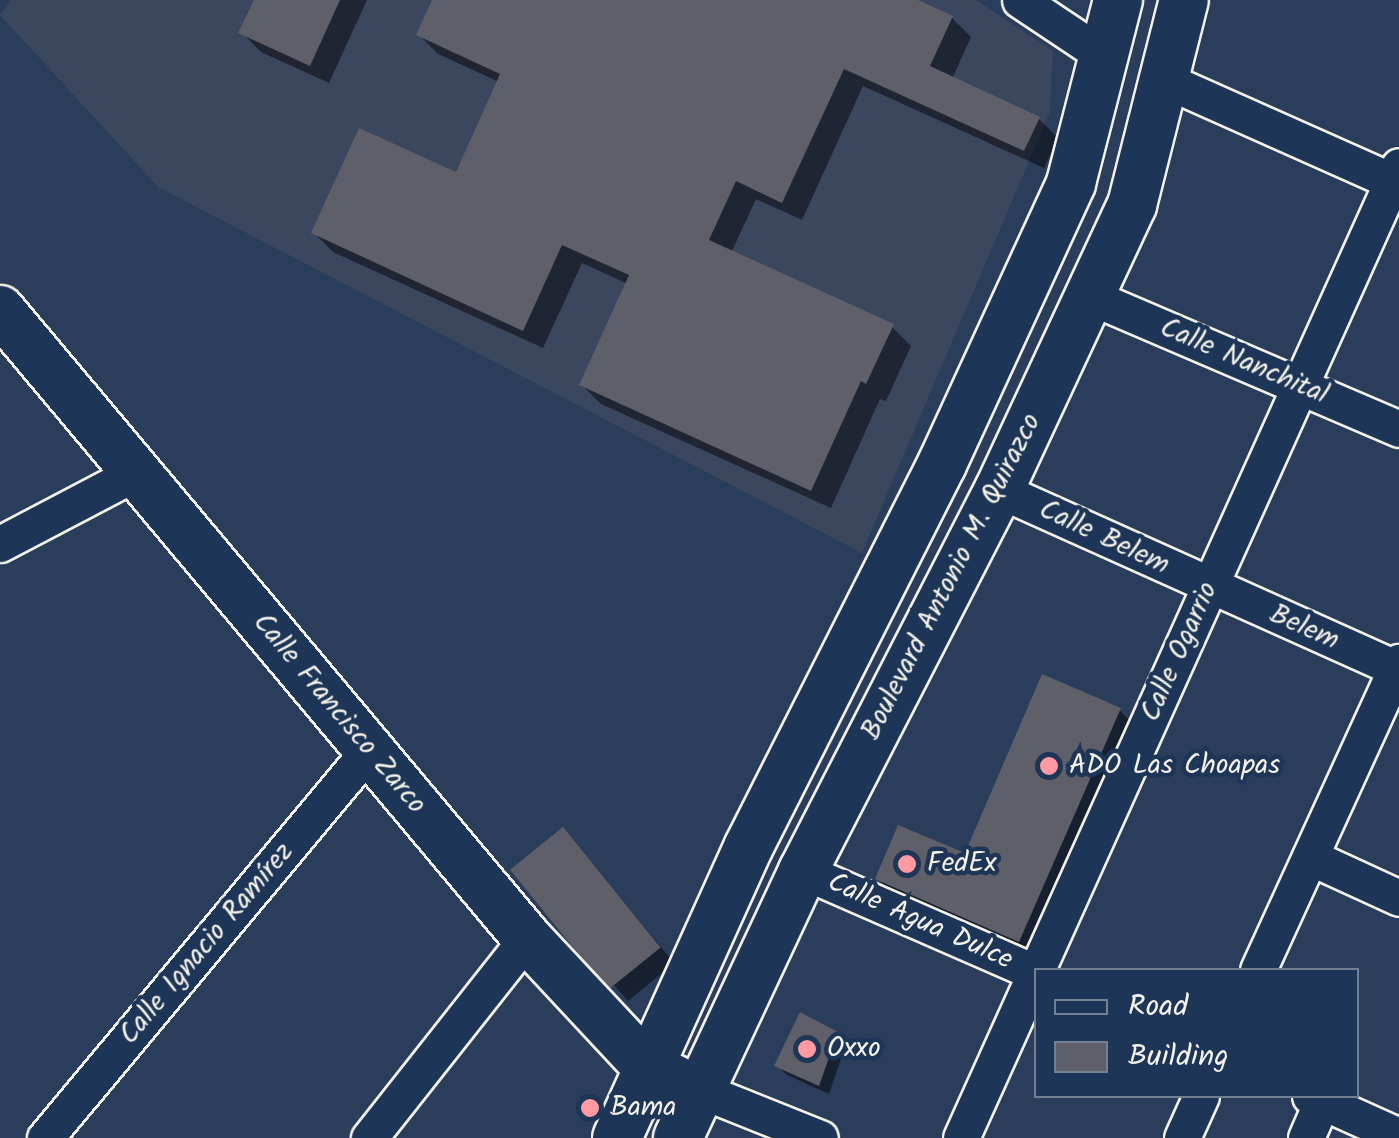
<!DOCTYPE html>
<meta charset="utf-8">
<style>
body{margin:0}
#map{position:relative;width:1399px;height:1138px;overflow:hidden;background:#2a3d5b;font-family:Kalam,sans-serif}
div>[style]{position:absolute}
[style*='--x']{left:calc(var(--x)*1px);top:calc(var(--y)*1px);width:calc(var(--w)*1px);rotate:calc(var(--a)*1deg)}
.built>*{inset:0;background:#3a475f}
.shadow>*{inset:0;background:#0007}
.building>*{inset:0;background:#5f5f69;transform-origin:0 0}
.roads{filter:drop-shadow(2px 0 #f4f1e8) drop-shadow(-2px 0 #f4f1e8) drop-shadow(0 2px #f4f1e8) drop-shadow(0 -2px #f4f1e8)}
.street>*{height:35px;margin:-17.5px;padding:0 17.5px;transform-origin:17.5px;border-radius:17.5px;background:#1d3557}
.secondary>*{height:48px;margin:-24px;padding:0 24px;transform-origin:24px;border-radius:24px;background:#1d3557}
.dots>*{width:28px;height:28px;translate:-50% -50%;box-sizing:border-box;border:5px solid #1d3557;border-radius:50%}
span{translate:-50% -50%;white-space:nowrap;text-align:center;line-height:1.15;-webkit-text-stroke:9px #1d3557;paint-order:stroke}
.street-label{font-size:28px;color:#f4f1e8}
.poi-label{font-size:28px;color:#f4f1e8}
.left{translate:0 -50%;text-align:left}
.legend{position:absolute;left:1034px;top:968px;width:325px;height:130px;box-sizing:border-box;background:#1d3557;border:2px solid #738091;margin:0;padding:12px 18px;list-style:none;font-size:30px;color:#f4f1e8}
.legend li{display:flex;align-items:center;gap:20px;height:50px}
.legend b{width:50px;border:2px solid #738091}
</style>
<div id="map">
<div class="built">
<div style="clip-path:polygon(11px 0,976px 0,1053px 51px,1050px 112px,862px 553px,158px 187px,0 15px)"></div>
</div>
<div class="shadow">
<div style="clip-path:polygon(257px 0,367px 0,329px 83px,261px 52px,242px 33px)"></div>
<div style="clip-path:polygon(435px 0,912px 0,952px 18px,971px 37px,952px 79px,1039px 119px,1058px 138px,1044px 168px,863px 86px,802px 220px,756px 199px,731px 253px,892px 327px,911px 346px,886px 401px,880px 399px,831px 508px,601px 404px,582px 385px,628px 284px,582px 263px,543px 348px,333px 252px,314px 233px,457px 175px,499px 82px,438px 54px,419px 35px)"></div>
<div style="clip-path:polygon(1119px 710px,1139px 729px,1038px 960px,897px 898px,878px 879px,966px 857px)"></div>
<div style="clip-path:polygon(577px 845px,674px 963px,628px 1001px,513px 870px)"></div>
<div style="clip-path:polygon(837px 1034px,846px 1044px,829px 1094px,787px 1075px,777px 1066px)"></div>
</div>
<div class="building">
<div style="clip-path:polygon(254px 0,340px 0,310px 66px,238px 33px)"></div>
<div style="clip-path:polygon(432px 0,918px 0,953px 16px,930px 66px,1040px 117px,1024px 151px,844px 69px,782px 203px,736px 181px,709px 240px,894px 324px,866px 384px,861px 381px,811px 491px,579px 385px,629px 275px,562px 245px,523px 331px,311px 233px,359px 128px,456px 172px,500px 74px,416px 35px)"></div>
<div style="clip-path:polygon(1042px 674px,1121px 708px,1019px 942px,875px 879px,898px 825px,965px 853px)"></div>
<div style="left:563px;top:827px;width:155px;height:68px;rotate:51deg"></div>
<div style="clip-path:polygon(800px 1012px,838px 1032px,819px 1086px,774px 1066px)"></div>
</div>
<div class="roads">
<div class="street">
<div style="--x:1020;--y:0;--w:101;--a:33.7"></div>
<div style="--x:1165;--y:80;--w:256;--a:24"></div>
<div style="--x:1089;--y:296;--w:337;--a:23.2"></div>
<div style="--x:999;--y:490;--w:439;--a:24.2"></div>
<div style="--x:0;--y:544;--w:155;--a:-27.7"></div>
<div style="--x:1310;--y:857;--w:98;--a:24.7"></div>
<div style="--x:803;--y:871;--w:254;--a:23.6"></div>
<div style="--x:1258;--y:970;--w:339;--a:-65.4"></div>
<div style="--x:700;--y:1090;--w:129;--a:21.8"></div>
<div style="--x:1310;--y:1096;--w:98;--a:24.2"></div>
<div style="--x:45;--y:1138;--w:505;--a:-50.14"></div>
<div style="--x:369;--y:1138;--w:255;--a:-51.7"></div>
<div style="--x:961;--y:1138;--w:1066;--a:-65.74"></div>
<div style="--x:1182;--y:1138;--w:46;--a:-65.7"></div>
<div style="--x:1306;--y:1138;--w:40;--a:-66.6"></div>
</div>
<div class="secondary">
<div style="--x:0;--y:310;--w:820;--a:50"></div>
<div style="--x:527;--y:938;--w:179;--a:47"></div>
<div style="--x:649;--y:1069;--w:27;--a:22"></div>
<div style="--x:617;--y:1138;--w:320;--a:-65.7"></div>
<div style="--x:749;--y:846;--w:428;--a:-63.2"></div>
<div style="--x:942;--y:464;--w:309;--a:-65.3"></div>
<div style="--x:1071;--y:183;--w:189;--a:-75.6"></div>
<div style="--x:678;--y:1138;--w:295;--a:-64.9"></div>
<div style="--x:803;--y:871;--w:428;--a:-62.8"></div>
<div style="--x:999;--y:490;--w:315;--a:-65"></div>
<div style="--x:1132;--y:205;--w:211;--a:-75.8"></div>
</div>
</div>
<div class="dots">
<div style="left:1049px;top:766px;background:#ff9aa2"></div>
<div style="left:907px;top:864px;background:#ff9aa2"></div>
<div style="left:807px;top:1049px;background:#ff9aa2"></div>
<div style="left:590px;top:1108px;background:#ff9aa2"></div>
</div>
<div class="street-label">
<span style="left:1244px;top:362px;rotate:23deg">Calle Nanchital</span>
<span style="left:1104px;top:538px;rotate:25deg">Calle Belem</span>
<span style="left:952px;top:577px;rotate:-63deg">Boulevard Antonio M. Quirazco</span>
<span style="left:1304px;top:628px;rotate:24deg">Belem</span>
<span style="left:1180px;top:652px;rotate:-66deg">Calle Ogarrio</span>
<span style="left:339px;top:714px;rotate:50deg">Calle Francisco Zarco</span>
<span style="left:920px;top:922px;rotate:24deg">Calle Agua Dulce</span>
<span style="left:207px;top:944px;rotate:-50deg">Calle Ignacio Ramírez</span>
</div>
<div class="poi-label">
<span class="left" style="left:1069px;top:766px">ADO Las Choapas</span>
<span class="left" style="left:927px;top:864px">FedEx</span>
<span class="left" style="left:827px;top:1049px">Oxxo</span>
<span class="left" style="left:610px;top:1108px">Bama</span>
</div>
<ul class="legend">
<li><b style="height:12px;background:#1d3557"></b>Road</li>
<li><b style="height:28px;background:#5f5f69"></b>Building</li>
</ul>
</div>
